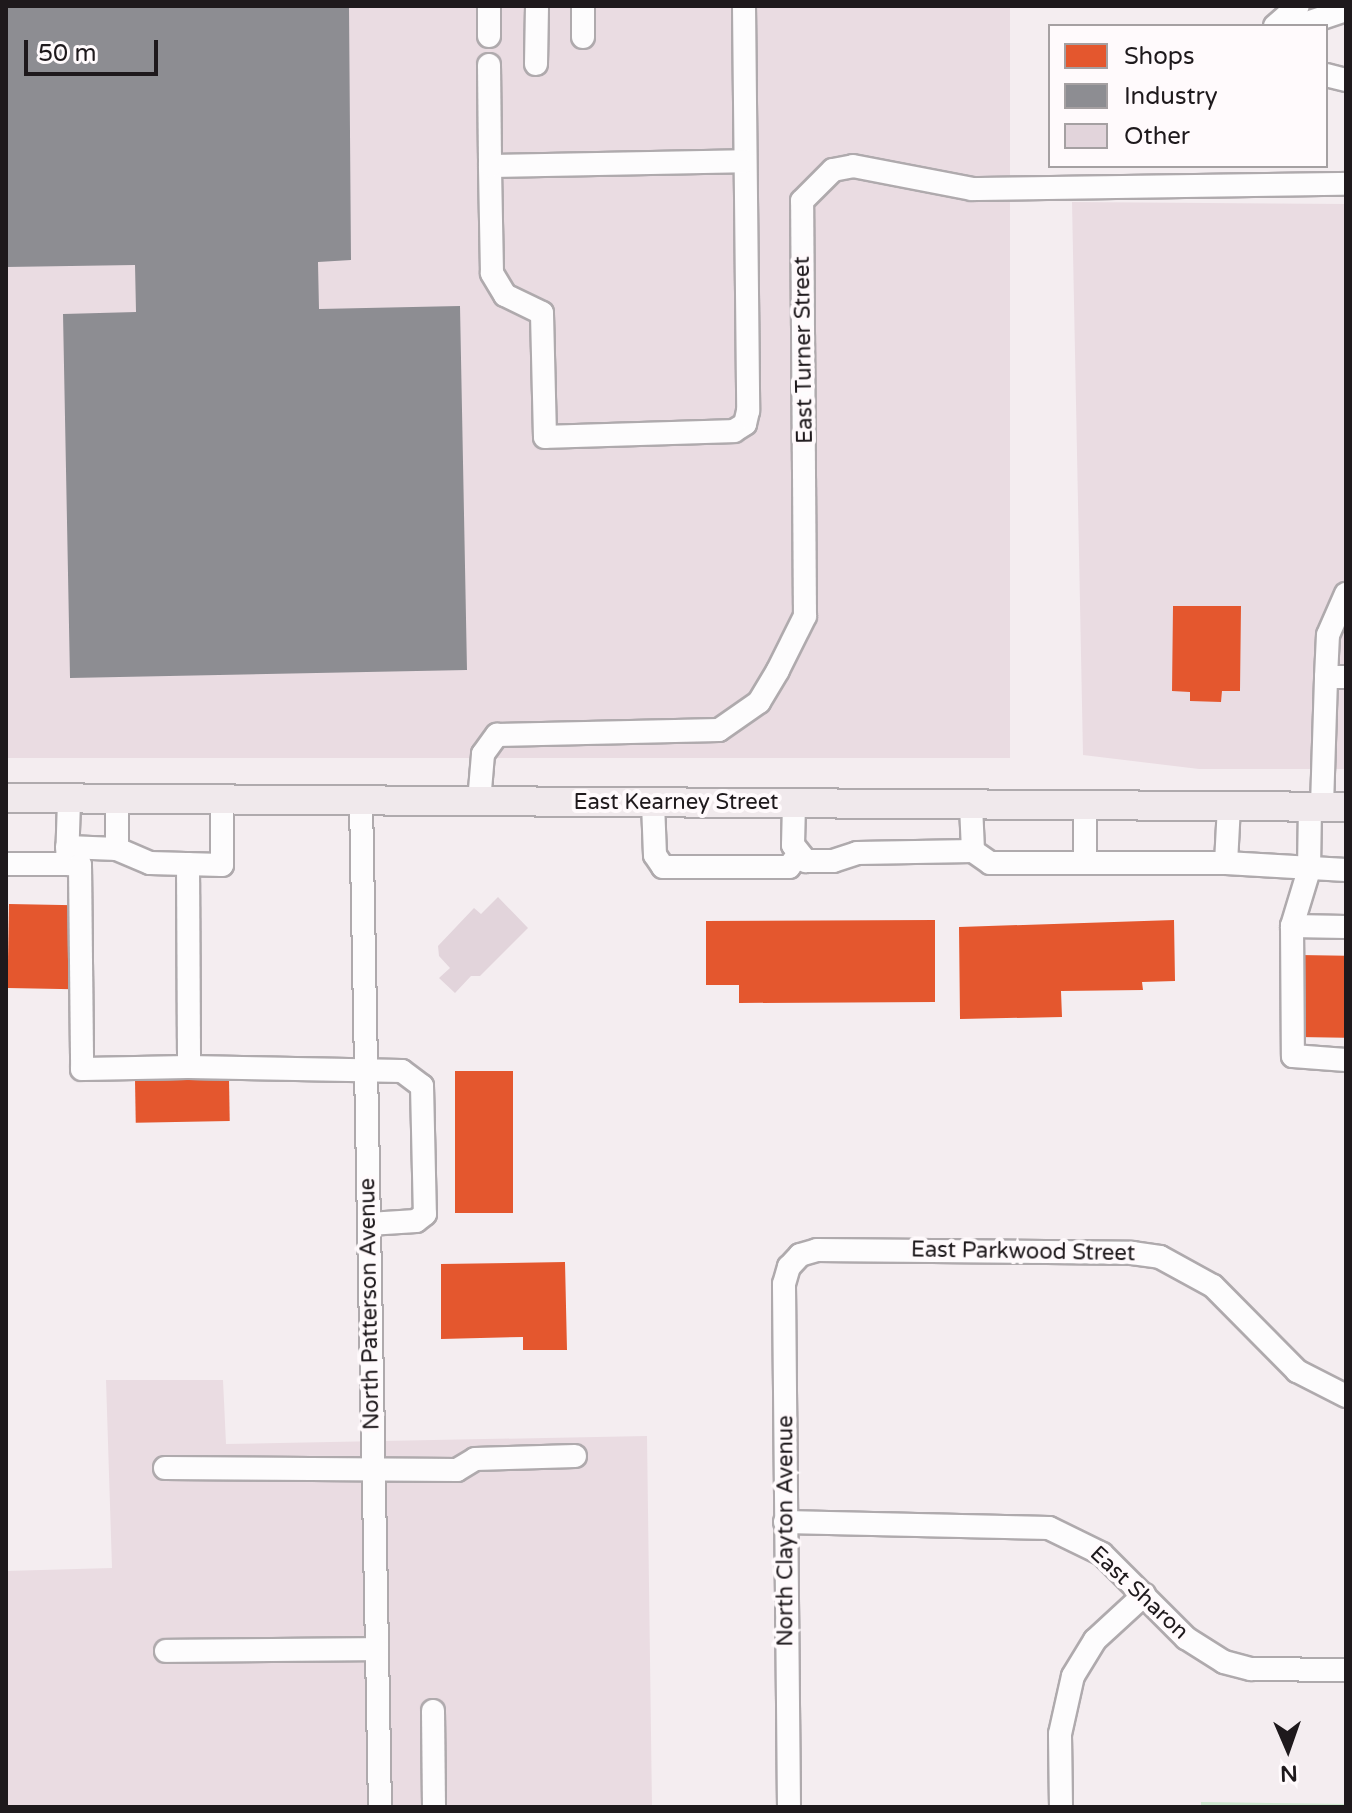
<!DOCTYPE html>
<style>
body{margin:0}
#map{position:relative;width:1352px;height:1813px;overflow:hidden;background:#f4edf0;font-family:"Varela Round",sans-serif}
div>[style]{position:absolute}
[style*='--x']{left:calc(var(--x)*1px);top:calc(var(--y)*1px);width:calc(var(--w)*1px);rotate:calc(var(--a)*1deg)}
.built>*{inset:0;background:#eadce2;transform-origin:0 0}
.green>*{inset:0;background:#cfe7d0}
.shops>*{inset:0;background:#e4572e;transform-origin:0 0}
.industry>*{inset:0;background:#8d8d92}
.building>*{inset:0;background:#e2d4db}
.roads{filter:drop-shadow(2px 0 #afaaad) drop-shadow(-2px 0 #afaaad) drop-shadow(0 2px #afaaad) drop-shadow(0 -2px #afaaad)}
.minor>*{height:22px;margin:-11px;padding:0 11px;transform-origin:11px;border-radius:11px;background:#fdfcfd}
.major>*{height:28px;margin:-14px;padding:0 14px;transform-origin:14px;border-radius:14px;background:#f0e9ec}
span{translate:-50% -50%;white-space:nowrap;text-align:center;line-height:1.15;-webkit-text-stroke:8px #fffafc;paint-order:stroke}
.street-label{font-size:22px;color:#1e191c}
.frame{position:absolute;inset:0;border:8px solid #1e191c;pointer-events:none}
.legend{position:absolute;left:1048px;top:24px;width:280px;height:144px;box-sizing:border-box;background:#fffafc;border:2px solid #a5a0a2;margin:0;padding:10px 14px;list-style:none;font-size:24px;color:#1e191c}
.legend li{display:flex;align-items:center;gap:16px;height:40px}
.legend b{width:40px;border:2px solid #a5a0a2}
.north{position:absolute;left:1248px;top:1709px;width:80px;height:80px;-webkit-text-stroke:6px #fffafc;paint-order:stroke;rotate:178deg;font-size:22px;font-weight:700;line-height:32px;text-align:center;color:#1e191c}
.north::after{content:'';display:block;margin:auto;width:28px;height:36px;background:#1e191c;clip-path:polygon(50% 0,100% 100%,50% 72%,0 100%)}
.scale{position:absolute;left:24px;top:40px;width:134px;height:36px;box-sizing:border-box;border:4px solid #1e191c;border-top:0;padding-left:10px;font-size:24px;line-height:28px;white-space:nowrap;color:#1e191c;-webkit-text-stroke:6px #fffafc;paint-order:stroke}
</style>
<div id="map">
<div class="built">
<div style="left:6px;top:6px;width:1004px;height:752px"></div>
<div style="clip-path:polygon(1072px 202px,1346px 204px,1346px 769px,1199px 769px,1083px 755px)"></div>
<div style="clip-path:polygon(106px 1380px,223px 1380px,226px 1444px,647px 1436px,652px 1807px,6px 1807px,6px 1571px,112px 1568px)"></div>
</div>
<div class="green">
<div style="clip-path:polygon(1201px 1802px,1346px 1804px,1346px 1807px,1201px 1807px)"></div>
</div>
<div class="shops">
<div style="clip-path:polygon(1173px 606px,1241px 606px,1240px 691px,1222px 691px,1221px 702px,1190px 701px,1190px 692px,1172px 691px)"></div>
<div style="left:9px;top:904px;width:66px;height:84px;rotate:1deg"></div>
<div style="clip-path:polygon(935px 920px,935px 1002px,739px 1003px,739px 985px,706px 985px,706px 921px)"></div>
<div style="clip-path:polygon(1174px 920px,1175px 981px,1142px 982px,1143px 990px,1061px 991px,1062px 1017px,960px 1019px,959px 927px)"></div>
<div style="left:1300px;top:955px;width:46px;height:82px;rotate:1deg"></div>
<div style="left:455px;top:1071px;width:58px;height:142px"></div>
<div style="left:229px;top:1079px;width:42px;height:94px;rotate:89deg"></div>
<div style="clip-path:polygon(565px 1262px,567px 1350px,523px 1350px,523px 1337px,441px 1339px,441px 1264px)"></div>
</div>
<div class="industry">
<div style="clip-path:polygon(6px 6px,349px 6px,351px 260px,318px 262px,319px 309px,460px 306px,467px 670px,70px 678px,63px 314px,136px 312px,135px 265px,6px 267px)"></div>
</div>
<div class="building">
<div style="clip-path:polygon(498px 897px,528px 928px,480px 976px,471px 976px,455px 993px,439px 978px,450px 968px,439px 956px,438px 946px,474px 908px,481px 914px)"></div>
</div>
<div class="roads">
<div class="minor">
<div style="--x:489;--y:6;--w:30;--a:90"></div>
<div style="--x:583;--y:6;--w:31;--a:90"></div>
<div style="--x:744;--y:6;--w:405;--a:89.4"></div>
<div style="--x:748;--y:411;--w:13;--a:103"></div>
<div style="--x:745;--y:424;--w:13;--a:148"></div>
<div style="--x:734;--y:431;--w:189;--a:178.2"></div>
<div style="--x:545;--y:437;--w:124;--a:-91.4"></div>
<div style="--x:542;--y:313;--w:41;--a:-154.1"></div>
<div style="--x:505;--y:295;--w:26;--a:-121"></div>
<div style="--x:492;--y:273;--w:107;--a:-91.1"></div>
<div style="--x:490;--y:166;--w:255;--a:-1.1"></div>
<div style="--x:1275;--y:26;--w:30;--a:-41"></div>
<div style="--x:1298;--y:26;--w:51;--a:-18.4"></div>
<div style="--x:536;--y:64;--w:58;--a:-89"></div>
<div style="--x:489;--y:65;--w:101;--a:89.4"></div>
<div style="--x:1326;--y:75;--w:21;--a:14"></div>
<div style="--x:1326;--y:677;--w:42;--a:-87.3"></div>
<div style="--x:1328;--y:635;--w:45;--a:-66.3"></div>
<div style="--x:117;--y:799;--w:50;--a:90"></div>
<div style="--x:361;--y:801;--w:1006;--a:88.92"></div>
<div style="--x:479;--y:802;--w:48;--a:-85.2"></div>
<div style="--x:483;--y:754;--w:24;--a:-54"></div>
<div style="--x:497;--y:735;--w:222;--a:-1.3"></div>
<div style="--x:719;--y:730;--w:49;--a:-35"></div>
<div style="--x:759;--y:702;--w:37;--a:-59"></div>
<div style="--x:778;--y:670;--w:60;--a:-63.4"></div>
<div style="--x:805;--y:616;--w:415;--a:-90.4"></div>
<div style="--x:802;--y:201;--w:44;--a:-45"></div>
<div style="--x:833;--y:170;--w:20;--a:-11"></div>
<div style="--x:853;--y:166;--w:121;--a:10.9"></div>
<div style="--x:972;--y:189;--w:374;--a:-0.8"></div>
<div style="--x:653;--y:803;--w:52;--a:87.8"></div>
<div style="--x:655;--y:855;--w:14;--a:56"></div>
<div style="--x:663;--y:867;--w:126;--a:0"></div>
<div style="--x:789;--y:867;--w:14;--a:-54"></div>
<div style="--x:794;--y:804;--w:41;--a:91.4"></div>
<div style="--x:793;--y:845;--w:21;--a:51"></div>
<div style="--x:806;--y:861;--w:27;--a:0"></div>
<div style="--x:833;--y:861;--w:25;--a:-18"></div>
<div style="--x:857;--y:853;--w:116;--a:-1"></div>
<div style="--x:971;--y:805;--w:46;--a:87.5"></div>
<div style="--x:973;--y:851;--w:21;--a:35"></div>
<div style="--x:990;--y:863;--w:236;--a:0"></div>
<div style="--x:1226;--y:863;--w:120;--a:3.3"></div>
<div style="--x:1310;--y:806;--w:64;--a:90.9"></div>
<div style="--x:1309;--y:870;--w:59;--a:106.9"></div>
<div style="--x:1292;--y:926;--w:54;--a:1.1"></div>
<div style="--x:1322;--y:806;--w:129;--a:-88.2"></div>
<div style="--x:1326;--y:677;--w:20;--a:0"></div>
<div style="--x:67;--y:847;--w:50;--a:2.3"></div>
<div style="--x:117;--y:849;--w:36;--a:23"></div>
<div style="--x:150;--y:863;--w:72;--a:1.6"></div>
<div style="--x:222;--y:865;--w:65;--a:-90"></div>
<div style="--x:1085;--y:863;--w:58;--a:-90"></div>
<div style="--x:1226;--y:863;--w:57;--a:-87"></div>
<div style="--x:6;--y:864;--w:61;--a:0"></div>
<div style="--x:67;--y:864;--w:65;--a:-88.2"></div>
<div style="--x:67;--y:864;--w:13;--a:4"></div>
<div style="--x:80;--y:865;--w:204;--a:89.4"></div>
<div style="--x:82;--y:1069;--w:107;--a:-1.1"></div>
<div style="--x:188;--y:864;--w:203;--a:89.7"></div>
<div style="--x:189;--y:1067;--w:213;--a:1.1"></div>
<div style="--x:402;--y:1071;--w:25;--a:37"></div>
<div style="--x:422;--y:1086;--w:128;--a:88.7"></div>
<div style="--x:425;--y:1214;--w:11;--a:142"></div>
<div style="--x:416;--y:1221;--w:47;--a:176.3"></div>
<div style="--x:1292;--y:926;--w:130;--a:89.6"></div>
<div style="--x:1293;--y:1056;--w:53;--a:4.3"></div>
<div style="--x:165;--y:1468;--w:292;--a:0.4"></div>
<div style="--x:457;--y:1470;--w:21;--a:-31"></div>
<div style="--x:475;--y:1459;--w:100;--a:-1.7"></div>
<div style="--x:785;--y:1522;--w:264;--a:1.3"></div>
<div style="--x:1049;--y:1528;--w:59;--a:26.1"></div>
<div style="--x:1102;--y:1554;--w:119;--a:45"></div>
<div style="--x:1186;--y:1638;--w:45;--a:32.3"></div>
<div style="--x:1224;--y:1662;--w:28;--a:15"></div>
<div style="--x:1251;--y:1669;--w:95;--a:0.6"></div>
<div style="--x:166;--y:1651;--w:211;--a:-0.5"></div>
<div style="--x:433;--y:1711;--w:96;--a:89.4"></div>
<div style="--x:789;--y:1807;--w:523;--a:-90.55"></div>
<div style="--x:784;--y:1284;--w:18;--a:-74"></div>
<div style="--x:789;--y:1267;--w:16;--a:-47"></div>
<div style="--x:800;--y:1255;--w:18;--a:-16"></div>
<div style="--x:817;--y:1250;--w:315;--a:0.5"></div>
<div style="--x:1132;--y:1253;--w:28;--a:8"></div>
<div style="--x:1160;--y:1257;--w:60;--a:28.7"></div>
<div style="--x:1213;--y:1286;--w:120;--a:45.3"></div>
<div style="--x:1297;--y:1371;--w:55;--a:27"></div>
<div style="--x:1061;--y:1807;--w:73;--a:-90.8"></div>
<div style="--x:1060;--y:1734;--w:59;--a:-77.4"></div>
<div style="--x:1073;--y:1676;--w:42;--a:-58.6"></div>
<div style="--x:1095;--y:1640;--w:67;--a:-42.6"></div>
</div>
<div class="major">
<div style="--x:6;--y:798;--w:1340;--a:0.38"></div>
</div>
</div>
<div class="street-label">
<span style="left:804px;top:350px;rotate:-91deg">East Turner Street</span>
<span style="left:676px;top:803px">East Kearney Street</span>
<span style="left:1023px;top:1252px;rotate:1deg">East Parkwood Street</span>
<span style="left:370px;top:1304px;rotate:-91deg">North Patterson Avenue</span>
<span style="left:786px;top:1531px;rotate:-90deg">North Clayton Avenue</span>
<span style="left:1139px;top:1593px;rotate:43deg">East Sharon</span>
</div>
<div class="frame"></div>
<ul class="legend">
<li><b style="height:22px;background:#e4572e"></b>Shops</li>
<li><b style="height:22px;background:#8d8d92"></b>Industry</li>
<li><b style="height:22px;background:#e2d4db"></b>Other</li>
</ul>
<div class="north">N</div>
<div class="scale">50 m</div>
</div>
